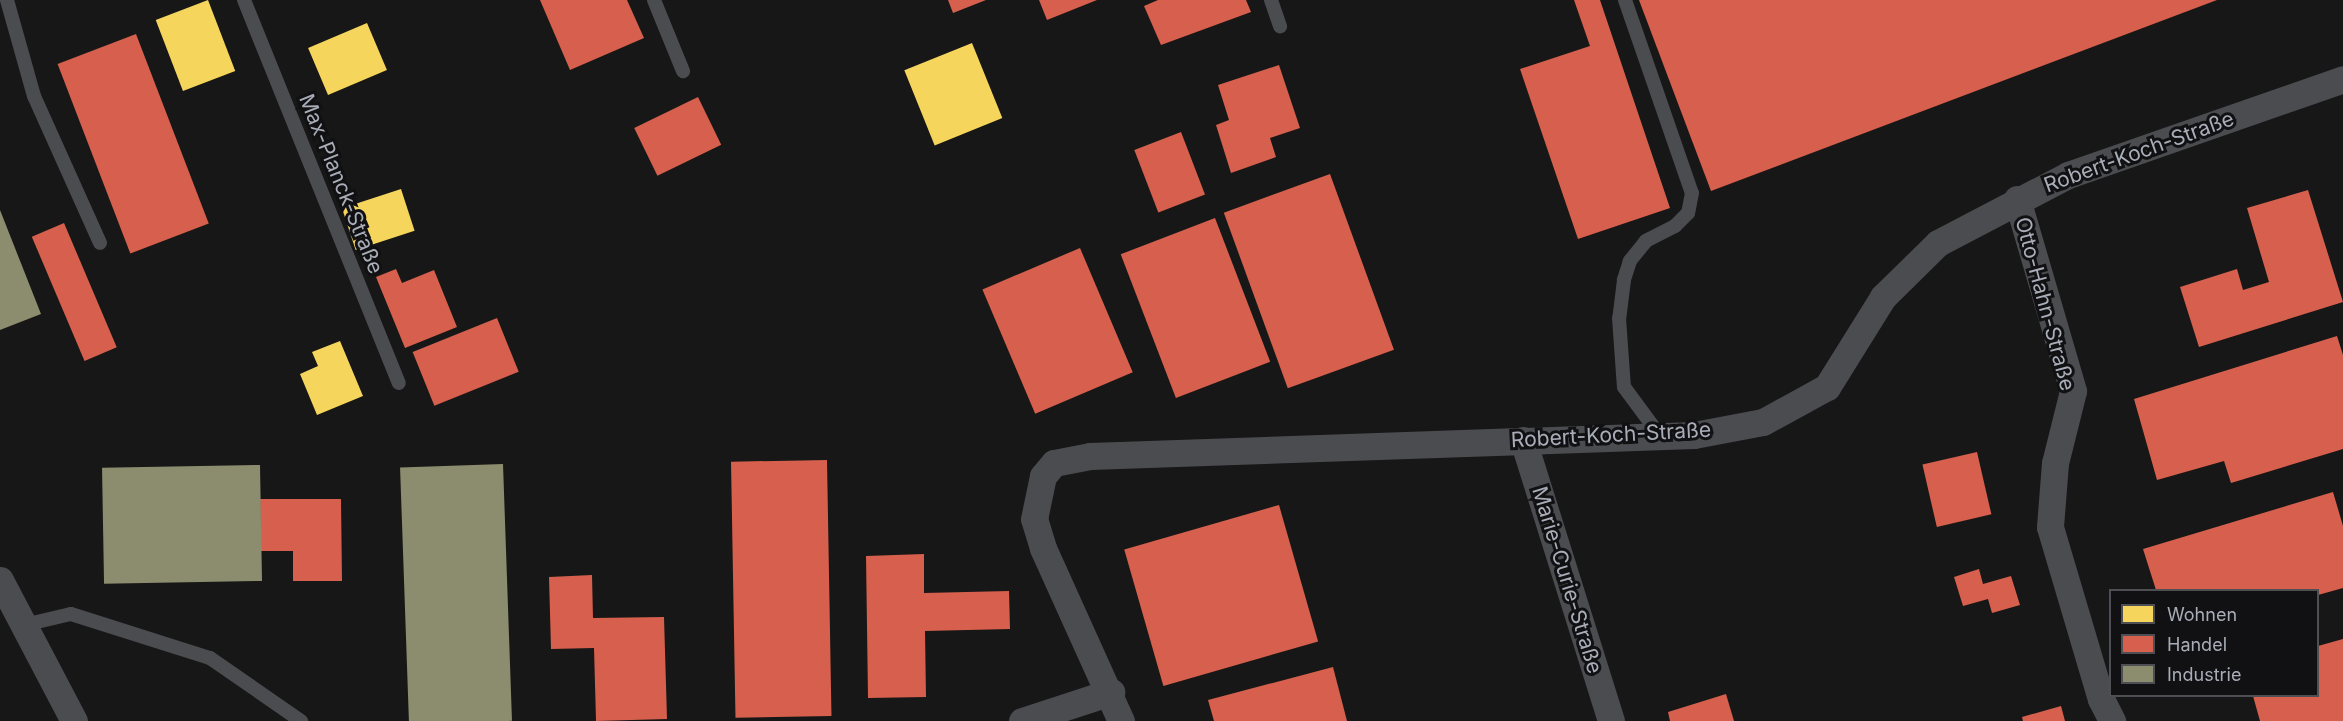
<!DOCTYPE html>
<meta charset="utf-8">
<style>
body{margin:0}
#map{position:relative;width:2343px;height:721px;overflow:hidden;background:#171717;font-family:Inter,sans-serif}
div>[style]{position:absolute}
[style*='--x']{left:calc(var(--x)*1px);top:calc(var(--y)*1px);width:calc(var(--w)*1px);rotate:calc(var(--a)*1deg)}
.homes>*{inset:0;background:#f6d55c;transform-origin:0 0}
.shops>*{inset:0;background:#d6604d;transform-origin:0 0}
.industry>*{inset:0;background:#8c8c6e;transform-origin:0 0}
.lane>*{height:14px;margin:-7px;padding:0 7px;transform-origin:7px;border-radius:7px;background:#4b4c50}
.street>*{height:27px;margin:-13.5px;padding:0 13.5px;transform-origin:13.5px;border-radius:13.5px;background:#4b4c50}
span{translate:-50% -50%;white-space:nowrap;text-align:center;line-height:1.15;-webkit-text-stroke:6px #111113;paint-order:stroke}
.street-label{font-size:21px;color:#a8adb8}
.legend{position:absolute;left:2109px;top:589px;width:210px;height:108px;box-sizing:border-box;background:#111113;border:2px solid #4d4f55;margin:0;padding:8px 10px;list-style:none;font-size:18px;color:#a8adb8}
.legend li{display:flex;align-items:center;gap:12px;height:30px}
.legend b{width:30px;border:2px solid #4d4f55}
</style>
<div id="map">
<div class="homes">
<div style="left:208px;top:0;width:76px;height:56px;rotate:69deg"></div>
<div style="left:367px;top:23px;width:51px;height:64px;rotate:67deg"></div>
<div style="left:972px;top:43px;width:81px;height:73px;rotate:68deg"></div>
<div style="left:401px;top:189px;width:44px;height:62px;rotate:72deg"></div>
<div style="clip-path:polygon(340px 341px,363px 396px,317px 415px,300px 374px,318px 366px,312px 352px)"></div>
</div>
<div class="shops">
<div style="clip-path:polygon(540px 0,627px 0,644px 38px,570px 70px)"></div>
<div style="clip-path:polygon(948px 0,986px 0,953px 13px)"></div>
<div style="clip-path:polygon(1039px 0,1097px 0,1047px 20px)"></div>
<div style="clip-path:polygon(1158px 0,1246px 0,1251px 12px,1161px 45px,1144px 6px)"></div>
<div style="clip-path:polygon(1574px 0,1600px 0,1670px 208px,1578px 239px,1520px 69px,1590px 46px)"></div>
<div style="clip-path:polygon(1639px 0,2217px 0,1711px 191px)"></div>
<div style="left:136px;top:34px;width:203px;height:84px;rotate:69deg"></div>
<div style="clip-path:polygon(1279px 65px,1300px 128px,1270px 138px,1276px 157px,1231px 173px,1216px 125px,1229px 120px,1218px 85px)"></div>
<div style="left:698px;top:97px;width:53px;height:71px;rotate:64deg"></div>
<div style="left:1181px;top:132px;width:67px;height:50px;rotate:69deg"></div>
<div style="left:1330px;top:174px;width:187px;height:113px;rotate:70deg"></div>
<div style="clip-path:polygon(2308px 190px,2343px 302px,2199px 347px,2180px 287px,2237px 269px,2243px 290px,2269px 282px,2247px 208px)"></div>
<div style="left:1215px;top:218px;width:154px;height:101px;rotate:69deg"></div>
<div style="left:64px;top:223px;width:135px;height:35px;rotate:67deg"></div>
<div style="left:1080px;top:248px;width:135px;height:106px;rotate:67deg"></div>
<div style="clip-path:polygon(396px 269px,402px 283px,434px 270px,457px 327px,405px 348px,376px 277px)"></div>
<div style="left:497px;top:318px;width:58px;height:91px;rotate:68deg"></div>
<div style="clip-path:polygon(2337px 336px,2343px 355px,2343px 449px,2231px 483px,2224px 461px,2157px 480px,2134px 399px)"></div>
<div style="left:1977px;top:452px;width:64px;height:56px;rotate:77deg"></div>
<div style="left:827px;top:460px;width:256px;height:96px;rotate:89deg"></div>
<div style="clip-path:polygon(2333px 492px,2343px 526px,2343px 588px,2318px 595px,2318px 590px,2156px 590px,2143px 549px)"></div>
<div style="clip-path:polygon(260px 499px,341px 499px,342px 581px,293px 581px,293px 551px,261px 551px)"></div>
<div style="left:1279px;top:505px;width:142px;height:161px;rotate:74deg"></div>
<div style="clip-path:polygon(924px 554px,924px 593px,1009px 591px,1010px 629px,925px 631px,926px 697px,868px 698px,866px 556px)"></div>
<div style="clip-path:polygon(1979px 569px,1983px 584px,2011px 576px,2020px 605px,1992px 613px,1988px 599px,1963px 606px,1954px 577px)"></div>
<div style="clip-path:polygon(592px 575px,593px 618px,664px 617px,667px 719px,596px 721px,594px 648px,551px 649px,549px 577px)"></div>
<div style="clip-path:polygon(2343px 639px,2343px 721px,2260px 721px,2253px 696px,2318px 696px,2318px 646px)"></div>
<div style="clip-path:polygon(1333px 667px,1347px 721px,1214px 721px,1208px 700px)"></div>
<div style="clip-path:polygon(1726px 694px,1734px 721px,1670px 721px,1668px 712px)"></div>
<div style="clip-path:polygon(2061px 706px,2065px 721px,2023px 721px,2022px 717px)"></div>
</div>
<div class="industry">
<div style="clip-path:polygon(0 210px,41px 314px,0 330px)"></div>
<div style="left:503px;top:464px;width:257px;height:103px;rotate:88deg"></div>
<div style="left:260px;top:465px;width:116px;height:158px;rotate:89deg"></div>
</div>
<div class="lane">
<div style="--x:7;--y:0;--w:100;--a:74.3"></div>
<div style="--x:34;--y:96;--w:161;--a:65.8"></div>
<div style="--x:244;--y:0;--w:413;--a:68"></div>
<div style="--x:654;--y:0;--w:77;--a:67.8"></div>
<div style="--x:1271;--y:0;--w:28;--a:71"></div>
<div style="--x:1625;--y:0;--w:204;--a:70.9"></div>
<div style="--x:1692;--y:193;--w:20;--a:101"></div>
<div style="--x:1688;--y:213;--w:18;--a:135"></div>
<div style="--x:1675;--y:226;--w:33;--a:153"></div>
<div style="--x:1646;--y:241;--w:26;--a:129"></div>
<div style="--x:1630;--y:261;--w:20;--a:108"></div>
<div style="--x:1624;--y:280;--w:38;--a:97"></div>
<div style="--x:1619;--y:318;--w:69;--a:85.9"></div>
<div style="--x:1624;--y:387;--w:62;--a:53.5"></div>
<div style="--x:24;--y:625;--w:48;--a:-13.2"></div>
<div style="--x:71;--y:614;--w:146;--a:17.6"></div>
<div style="--x:210;--y:658;--w:111;--a:34.7"></div>
</div>
<div class="street">
<div style="--x:2017;--y:199;--w:200;--a:73.7"></div>
<div style="--x:2073;--y:391;--w:74;--a:104"></div>
<div style="--x:2055;--y:463;--w:64;--a:94.5"></div>
<div style="--x:2050;--y:527;--w:179;--a:73.5"></div>
<div style="--x:2101;--y:699;--w:25;--a:63"></div>
<div style="--x:1523;--y:440;--w:294;--a:72.6"></div>
<div style="--x:0;--y:580;--w:159;--a:62.3"></div>
<div style="--x:1022;--y:721;--w:94;--a:-18"></div>
<div style="--x:1121;--y:721;--w:190;--a:-114.3"></div>
<div style="--x:1043;--y:548;--w:30;--a:-107"></div>
<div style="--x:1034;--y:519;--w:44;--a:-78.2"></div>
<div style="--x:1043;--y:476;--w:17;--a:-50"></div>
<div style="--x:1054;--y:463;--w:37;--a:-11"></div>
<div style="--x:1090;--y:456;--w:604;--a:-1.99"></div>
<div style="--x:1694;--y:435;--w:70;--a:-10.7"></div>
<div style="--x:1763;--y:422;--w:73;--a:-28.7"></div>
<div style="--x:1827;--y:387;--w:106;--a:-58.1"></div>
<div style="--x:1883;--y:297;--w:77;--a:-44.5"></div>
<div style="--x:1938;--y:243;--w:147;--a:-27.6"></div>
<div style="--x:2068;--y:175;--w:291;--a:-19.2"></div>
</div>
<div class="street-label">
<span style="left:2139px;top:152px;rotate:-20deg">Robert-Koch-Straße</span>
<span style="left:341px;top:184px;rotate:68deg">Max-Planck-Straße</span>
<span style="left:2045px;top:304px;rotate:75deg">Otto-Hahn-Straße</span>
<span style="left:1611px;top:435px;rotate:-3deg">Robert-Koch-Straße</span>
<span style="left:1567px;top:580px;rotate:73deg">Marie-Curie-Straße</span>
</div>
<ul class="legend">
<li><b style="height:16px;background:#f6d55c"></b>Wohnen</li>
<li><b style="height:16px;background:#d6604d"></b>Handel</li>
<li><b style="height:16px;background:#8c8c6e"></b>Industrie</li>
</ul>
</div>
